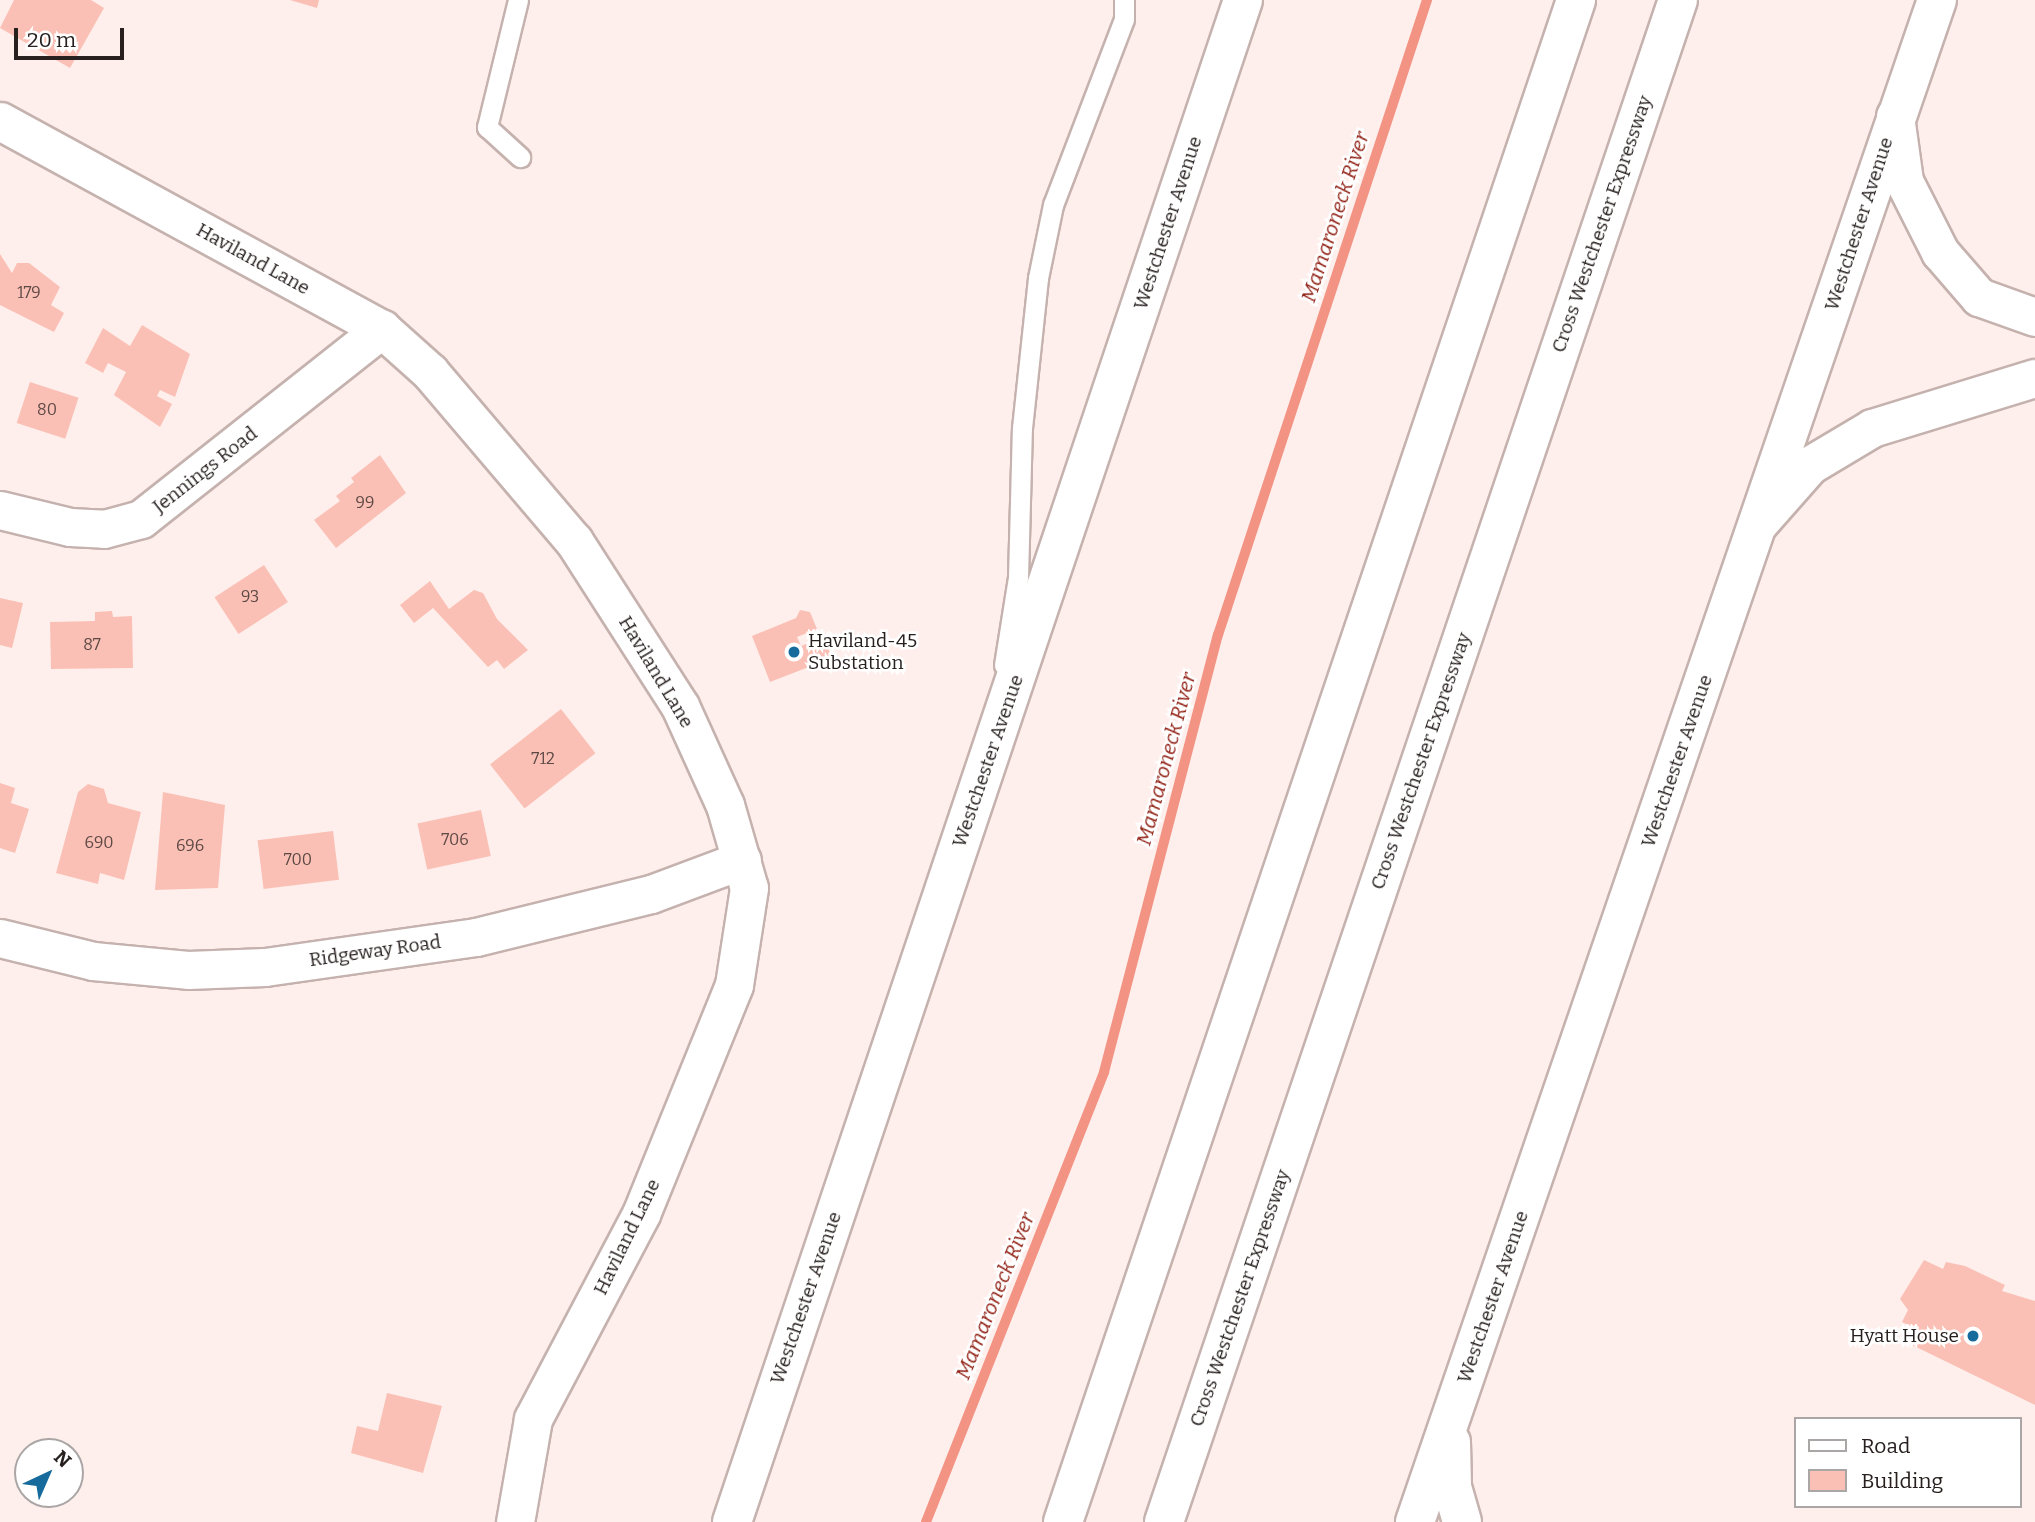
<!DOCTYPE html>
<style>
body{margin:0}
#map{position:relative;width:2035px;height:1522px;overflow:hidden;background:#ffefec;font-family:Bitter,serif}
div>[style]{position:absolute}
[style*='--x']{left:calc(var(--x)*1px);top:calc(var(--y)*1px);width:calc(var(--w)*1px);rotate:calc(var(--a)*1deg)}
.stream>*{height:10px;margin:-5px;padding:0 5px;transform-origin:5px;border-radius:5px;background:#f29383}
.building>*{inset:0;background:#fbc0b5;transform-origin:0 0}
.roads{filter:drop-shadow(2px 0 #c5b2ae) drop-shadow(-2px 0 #c5b2ae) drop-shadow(0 2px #c5b2ae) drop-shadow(0 -2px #c5b2ae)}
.lane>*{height:19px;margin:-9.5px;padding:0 9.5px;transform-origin:9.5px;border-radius:9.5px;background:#fff}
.street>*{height:37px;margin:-18.5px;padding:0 18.5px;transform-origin:18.5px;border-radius:18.5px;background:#fff}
.secondary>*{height:38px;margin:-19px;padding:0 19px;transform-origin:19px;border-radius:19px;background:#fff}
.highway>*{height:38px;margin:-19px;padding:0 19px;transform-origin:19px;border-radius:19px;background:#fff}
.dots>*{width:19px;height:19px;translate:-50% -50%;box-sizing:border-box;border:4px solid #fff;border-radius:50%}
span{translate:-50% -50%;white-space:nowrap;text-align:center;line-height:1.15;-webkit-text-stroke:5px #fff;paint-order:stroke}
.number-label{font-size:16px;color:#5c4844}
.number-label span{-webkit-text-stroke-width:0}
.street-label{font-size:19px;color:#27201f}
.poi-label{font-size:19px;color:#27201f}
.left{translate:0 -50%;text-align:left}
.right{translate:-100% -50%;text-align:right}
.water-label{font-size:21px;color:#922317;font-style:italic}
.legend{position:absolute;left:1794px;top:1417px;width:228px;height:91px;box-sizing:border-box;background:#fff;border:2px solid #a9a6a5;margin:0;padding:9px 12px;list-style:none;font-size:21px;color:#27201f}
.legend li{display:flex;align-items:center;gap:14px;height:35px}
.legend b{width:35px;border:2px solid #a9a6a5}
.north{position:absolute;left:14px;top:1438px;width:70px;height:70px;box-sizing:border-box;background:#fff;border:2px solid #a9a6a5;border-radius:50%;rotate:44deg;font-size:19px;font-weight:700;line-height:28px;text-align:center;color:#27201f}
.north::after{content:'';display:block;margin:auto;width:24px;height:32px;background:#166b9c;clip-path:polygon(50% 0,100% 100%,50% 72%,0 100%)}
.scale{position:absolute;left:14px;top:28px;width:110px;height:32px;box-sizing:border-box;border:4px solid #27201f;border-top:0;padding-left:9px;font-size:21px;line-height:24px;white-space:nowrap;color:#27201f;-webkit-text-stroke:5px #fff;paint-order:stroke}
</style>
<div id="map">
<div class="stream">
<div style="--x:926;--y:1522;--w:484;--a:-68.4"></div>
<div style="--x:1104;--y:1072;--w:452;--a:-75.4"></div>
<div style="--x:1218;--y:635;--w:669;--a:-71.78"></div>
</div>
<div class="building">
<div style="clip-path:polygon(14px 0,91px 0,104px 8px,70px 68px,0 28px)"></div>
<div style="clip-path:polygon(290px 0,319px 0,317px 8px)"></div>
<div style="clip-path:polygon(0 254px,12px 273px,17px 263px,29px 263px,60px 287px,51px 305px,64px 313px,54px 332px,0 305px)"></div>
<div style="clip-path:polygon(142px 325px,190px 354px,175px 397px,160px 390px,157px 396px,172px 404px,160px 427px,114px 395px,126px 372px,108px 363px,103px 373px,85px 363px,103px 328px,130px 346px)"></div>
<div style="left:30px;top:382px;width:51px;height:43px;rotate:18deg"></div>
<div style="clip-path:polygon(380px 455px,406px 493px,336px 548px,314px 520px,340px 501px,336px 496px,354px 482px,351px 478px)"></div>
<div style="left:264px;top:565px;width:44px;height:59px;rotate:57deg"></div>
<div style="clip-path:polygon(430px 581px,449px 609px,474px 590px,483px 593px,497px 619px,528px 650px,504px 669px,497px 660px,488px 667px,433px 608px,414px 623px,400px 605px)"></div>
<div style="clip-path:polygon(0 598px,23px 603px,12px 648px,0 645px)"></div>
<div style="clip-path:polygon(800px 610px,810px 612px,817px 629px,797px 637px,801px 646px,824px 637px,832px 658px,770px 682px,752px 636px,796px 618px)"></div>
<div style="clip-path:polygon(112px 611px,113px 617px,132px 616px,133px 668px,51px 669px,50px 622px,95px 621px,95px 612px)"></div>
<div style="left:561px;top:709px;width:56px;height:90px;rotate:52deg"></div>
<div style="clip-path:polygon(0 783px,15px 788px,11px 803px,29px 809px,15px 853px,0 848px)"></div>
<div style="clip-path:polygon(88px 784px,104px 789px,108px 803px,141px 812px,124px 880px,100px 873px,98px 884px,56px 873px,78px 792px)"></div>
<div style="clip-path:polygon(163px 792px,225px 805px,218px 888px,155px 890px)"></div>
<div style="left:481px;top:810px;width:47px;height:65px;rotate:78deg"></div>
<div style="left:333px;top:831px;width:49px;height:76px;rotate:83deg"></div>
<div style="clip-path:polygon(1924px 1260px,1943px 1269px,1946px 1262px,1965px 1266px,2005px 1285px,2002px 1291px,2035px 1301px,2035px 1405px,1908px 1343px,1915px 1328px,1902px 1322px,1908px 1310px,1900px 1299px)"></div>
<div style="clip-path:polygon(387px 1393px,442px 1406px,423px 1473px,351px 1453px,357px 1426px,378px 1431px)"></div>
</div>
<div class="roads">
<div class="lane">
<div style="--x:518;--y:0;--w:131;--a:103.7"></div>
<div style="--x:487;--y:127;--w:45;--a:42.3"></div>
<div style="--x:1004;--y:665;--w:88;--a:-80.9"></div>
<div style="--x:1018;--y:578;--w:150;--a:-88.5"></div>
<div style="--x:1022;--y:428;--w:151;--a:-83.9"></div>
<div style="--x:1038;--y:278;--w:75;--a:-78.4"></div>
<div style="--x:1053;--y:205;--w:199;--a:-69.1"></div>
<div style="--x:1124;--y:19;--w:19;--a:-90"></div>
</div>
<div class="street">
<div style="--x:1895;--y:116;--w:66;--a:82.1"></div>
<div style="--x:1904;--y:181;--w:80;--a:63.1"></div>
<div style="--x:1940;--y:252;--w:60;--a:49.1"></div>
<div style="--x:1979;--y:297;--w:59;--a:19.7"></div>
<div style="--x:0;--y:121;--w:435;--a:28.6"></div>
<div style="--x:382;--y:329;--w:64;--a:41.9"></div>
<div style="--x:430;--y:372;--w:222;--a:49.6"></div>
<div style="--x:574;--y:541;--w:196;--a:57.3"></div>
<div style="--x:680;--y:706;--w:109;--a:65.6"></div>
<div style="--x:725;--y:805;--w:86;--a:73.9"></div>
<div style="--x:749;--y:888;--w:98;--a:98.8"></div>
<div style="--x:734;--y:985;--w:247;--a:112.1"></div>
<div style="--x:641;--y:1214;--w:232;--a:117.8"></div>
<div style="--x:533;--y:1419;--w:105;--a:99.9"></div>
<div style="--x:0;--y:510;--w:72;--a:13.7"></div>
<div style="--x:70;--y:527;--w:34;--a:3"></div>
<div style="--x:104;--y:529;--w:38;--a:-15"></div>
<div style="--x:141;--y:519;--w:307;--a:-38.3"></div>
<div style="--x:1758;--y:524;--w:79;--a:-48.6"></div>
<div style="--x:1810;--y:465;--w:72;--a:-30.8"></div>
<div style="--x:1872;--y:428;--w:170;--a:-17.1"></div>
<div style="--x:0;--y:938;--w:96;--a:13.9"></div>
<div style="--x:93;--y:961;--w:95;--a:5.4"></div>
<div style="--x:188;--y:970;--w:77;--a:-2.2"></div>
<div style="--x:265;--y:967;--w:213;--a:-8.1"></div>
<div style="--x:476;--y:937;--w:180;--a:-13.8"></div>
<div style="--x:651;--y:894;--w:97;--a:-20.5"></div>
</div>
<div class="secondary">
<div style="--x:1451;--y:1442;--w:45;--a:88.7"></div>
<div style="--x:1452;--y:1487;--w:36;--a:74"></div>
<div style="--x:732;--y:1522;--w:1605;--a:-71.44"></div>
<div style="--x:1415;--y:1522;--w:1609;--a:-71.07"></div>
</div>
<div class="highway">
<div style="--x:1063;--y:1522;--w:1606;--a:-71.37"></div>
<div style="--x:1164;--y:1522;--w:1606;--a:-71.34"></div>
</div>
</div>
<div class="dots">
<div style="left:794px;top:652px;background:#166b9c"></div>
<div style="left:1973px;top:1336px;background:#166b9c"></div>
</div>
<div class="number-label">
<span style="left:29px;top:293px">179</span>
<span style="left:47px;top:410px">80</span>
<span style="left:365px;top:503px">99</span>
<span style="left:250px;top:597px">93</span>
<span style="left:92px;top:645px">87</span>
<span style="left:543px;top:759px">712</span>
<span style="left:455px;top:840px">706</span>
<span style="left:99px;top:843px">690</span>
<span style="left:190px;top:846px">696</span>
<span style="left:298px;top:860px">700</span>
</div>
<div class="street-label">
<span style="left:1168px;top:223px;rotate:-72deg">Westchester Avenue</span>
<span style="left:1602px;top:224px;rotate:-71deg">Cross Westchester Expressway</span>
<span style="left:1859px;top:224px;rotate:-72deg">Westchester Avenue</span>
<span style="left:253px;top:259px;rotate:29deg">Haviland Lane</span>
<span style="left:205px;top:470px;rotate:-38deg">Jennings Road</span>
<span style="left:656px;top:672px;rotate:59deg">Haviland Lane</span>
<span style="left:988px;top:761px;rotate:-71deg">Westchester Avenue</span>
<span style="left:1421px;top:761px;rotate:-71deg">Cross Westchester Expressway</span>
<span style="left:1677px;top:761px;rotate:-71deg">Westchester Avenue</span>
<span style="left:375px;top:951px;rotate:-8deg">Ridgeway Road</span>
<span style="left:627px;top:1237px;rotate:-64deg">Haviland Lane</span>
<span style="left:1493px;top:1297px;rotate:-71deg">Westchester Avenue</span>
<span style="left:806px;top:1298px;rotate:-71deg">Westchester Avenue</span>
<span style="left:1240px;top:1298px;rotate:-71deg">Cross Westchester Expressway</span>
</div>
<div class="poi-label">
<span class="left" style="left:808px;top:652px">Haviland-45<br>Substation</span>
<span class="right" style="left:1959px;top:1336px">Hyatt House</span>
</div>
<div class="water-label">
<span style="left:1335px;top:217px;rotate:-72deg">Mamaroneck River</span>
<span style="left:1166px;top:759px;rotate:-75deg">Mamaroneck River</span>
<span style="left:995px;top:1296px;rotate:-68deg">Mamaroneck River</span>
</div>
<ul class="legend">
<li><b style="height:9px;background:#fff"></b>Road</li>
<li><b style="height:19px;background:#fbc0b5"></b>Building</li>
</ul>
<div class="north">N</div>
<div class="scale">20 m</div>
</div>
